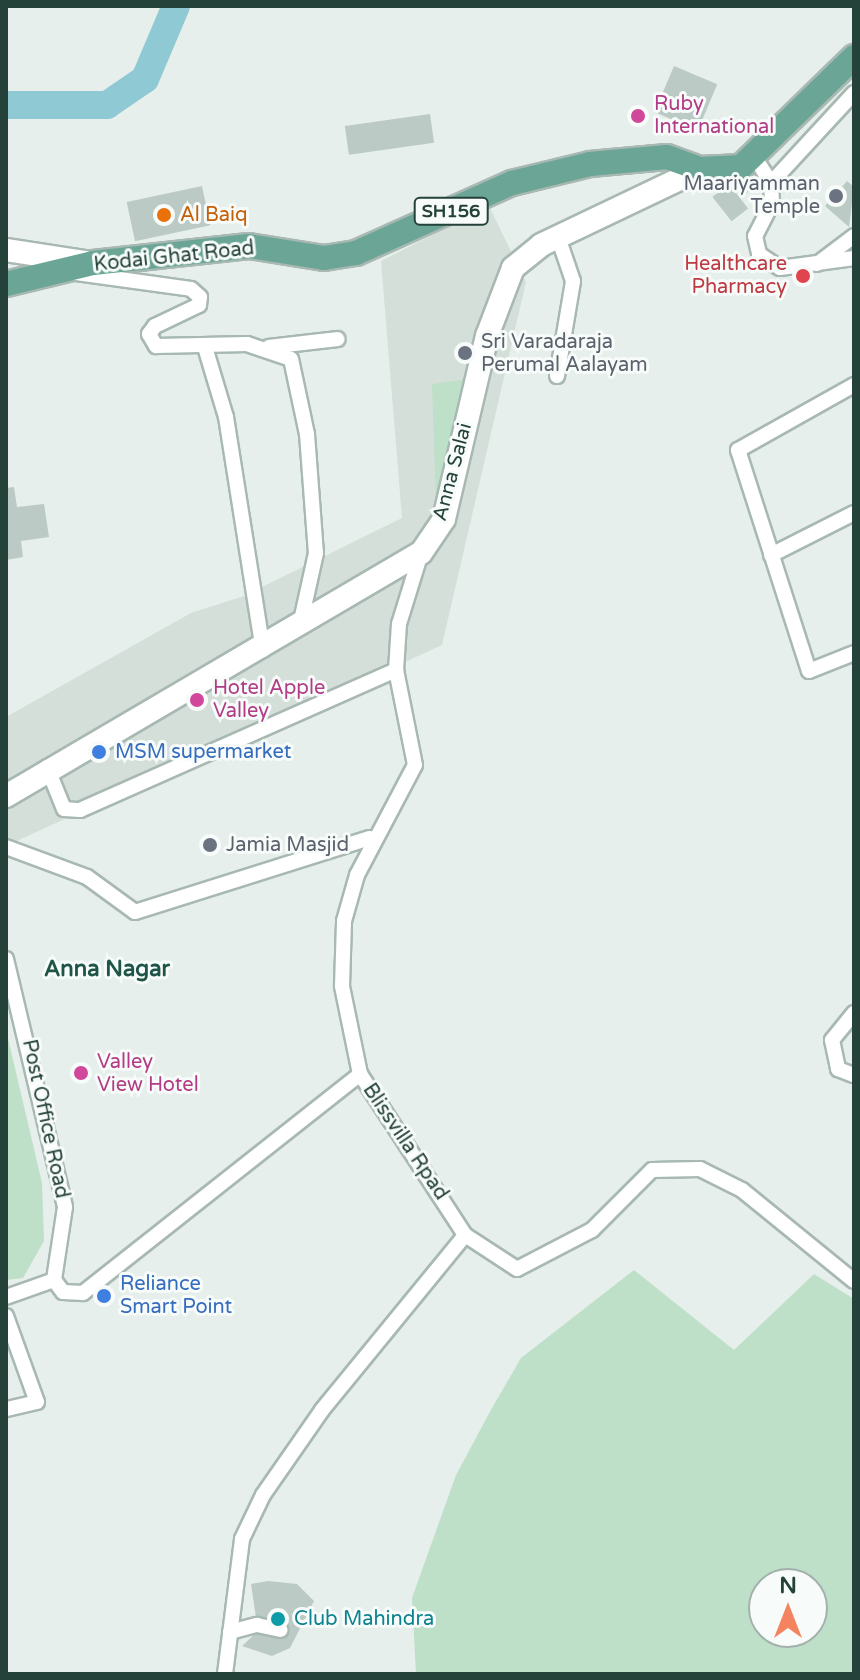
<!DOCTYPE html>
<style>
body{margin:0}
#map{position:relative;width:860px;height:1680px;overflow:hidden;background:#e6efeb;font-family:"Varela Round",sans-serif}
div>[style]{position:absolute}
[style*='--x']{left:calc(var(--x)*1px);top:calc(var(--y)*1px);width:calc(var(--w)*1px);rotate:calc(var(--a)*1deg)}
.built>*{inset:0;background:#d4dfda}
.green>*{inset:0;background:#bfe0c8}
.river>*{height:28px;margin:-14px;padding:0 14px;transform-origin:14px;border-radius:14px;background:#8ec9d4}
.building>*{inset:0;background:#bbcac4;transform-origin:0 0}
.roads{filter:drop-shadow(2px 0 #a8b8b2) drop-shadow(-2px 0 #a8b8b2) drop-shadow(0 2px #a8b8b2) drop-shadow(0 -2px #a8b8b2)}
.street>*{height:14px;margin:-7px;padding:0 7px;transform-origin:7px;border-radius:7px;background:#fff}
.secondary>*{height:22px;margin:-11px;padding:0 11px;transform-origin:11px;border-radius:11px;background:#fff}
.primary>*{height:24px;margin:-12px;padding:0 12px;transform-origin:12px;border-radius:12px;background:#6aa596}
.dots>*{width:22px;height:22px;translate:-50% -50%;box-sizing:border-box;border:4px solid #f7fbf9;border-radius:50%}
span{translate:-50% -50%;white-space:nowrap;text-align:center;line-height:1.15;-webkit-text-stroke:6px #f7fbf9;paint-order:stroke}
.shield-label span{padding:2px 6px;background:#f7fbf9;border:2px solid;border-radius:6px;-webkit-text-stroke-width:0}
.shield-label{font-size:18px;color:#24423a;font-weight:700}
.hotel-label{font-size:20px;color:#b23c85}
.left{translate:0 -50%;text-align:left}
.worship-label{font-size:20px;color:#5b616d}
.right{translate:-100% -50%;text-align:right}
.food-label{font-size:20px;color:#c56008}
.street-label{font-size:20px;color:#24423a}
.health-label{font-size:20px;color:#be3a42}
.shop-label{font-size:20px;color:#366cbe}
.culture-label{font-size:20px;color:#0d838f}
.neighbourhood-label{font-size:22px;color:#1f5548;font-weight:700}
.frame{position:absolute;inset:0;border:8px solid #24423a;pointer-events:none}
.north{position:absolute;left:748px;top:1568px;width:80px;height:80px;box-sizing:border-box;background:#f7fbf9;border:2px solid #a3b1ad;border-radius:50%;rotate:0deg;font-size:22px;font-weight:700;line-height:32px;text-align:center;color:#24423a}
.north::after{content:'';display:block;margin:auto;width:28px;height:36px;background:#f4845f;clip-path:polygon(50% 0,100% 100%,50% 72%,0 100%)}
</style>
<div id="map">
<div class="built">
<div style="clip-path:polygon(489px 206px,526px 282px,442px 645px,6px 846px,6px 717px,191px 613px,244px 596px,402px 518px,381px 261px)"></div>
</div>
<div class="green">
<div style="clip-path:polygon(470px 379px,436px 504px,432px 384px)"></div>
<div style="clip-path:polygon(6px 1030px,42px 1183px,44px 1241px,23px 1278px,6px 1280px)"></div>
<div style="clip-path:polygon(evenodd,634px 1270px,734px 1350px,814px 1274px,854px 1299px,854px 1674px,416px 1674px,412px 1598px,456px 1475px,492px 1408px,521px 1358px,634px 1270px,764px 1584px,812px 1584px,812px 1632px,764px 1632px,764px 1584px)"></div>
</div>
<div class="river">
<div style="--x:6;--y:105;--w:101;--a:0"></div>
<div style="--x:107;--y:105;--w:46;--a:-34.4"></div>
<div style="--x:145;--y:79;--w:79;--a:-67"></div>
</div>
<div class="building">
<div style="left:674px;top:66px;width:47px;height:50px;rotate:23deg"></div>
<div style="left:430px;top:114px;width:29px;height:86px;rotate:82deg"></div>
<div style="left:749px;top:177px;width:12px;height:14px;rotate:55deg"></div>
<div style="clip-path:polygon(847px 181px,854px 187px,849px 227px,825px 206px)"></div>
<div style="left:729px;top:184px;width:31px;height:21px;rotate:52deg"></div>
<div style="left:202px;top:186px;width:40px;height:77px;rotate:78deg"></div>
<div style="clip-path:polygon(14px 487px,17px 507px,44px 504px,49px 537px,21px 541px,23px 557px,6px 560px,6px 488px)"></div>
<div style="clip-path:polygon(268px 1581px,297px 1584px,314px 1601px,290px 1648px,272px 1656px,242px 1646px,258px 1631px,251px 1584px)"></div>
</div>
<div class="roads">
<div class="street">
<div style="--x:755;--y:158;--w:30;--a:57"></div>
<div style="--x:771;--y:183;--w:20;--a:87"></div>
<div style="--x:772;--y:203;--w:37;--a:117"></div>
<div style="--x:755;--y:236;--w:18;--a:77"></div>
<div style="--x:759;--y:254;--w:25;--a:34"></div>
<div style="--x:780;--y:268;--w:75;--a:-7.7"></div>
<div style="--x:771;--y:183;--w:122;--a:-47.3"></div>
<div style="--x:817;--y:264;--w:46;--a:-37.1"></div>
<div style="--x:69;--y:272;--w:123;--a:7.9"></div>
<div style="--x:191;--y:289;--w:12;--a:42"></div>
<div style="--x:200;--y:297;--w:8;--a:97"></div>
<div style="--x:199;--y:305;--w:49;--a:154.5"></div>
<div style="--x:155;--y:326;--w:10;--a:127"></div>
<div style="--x:149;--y:334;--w:14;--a:60"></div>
<div style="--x:156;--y:346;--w:91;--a:-1.3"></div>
<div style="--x:247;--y:344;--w:46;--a:18.8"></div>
<div style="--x:291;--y:359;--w:77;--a:78"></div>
<div style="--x:307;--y:434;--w:119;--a:85.7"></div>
<div style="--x:316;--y:553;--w:74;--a:102.5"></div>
<div style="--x:205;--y:347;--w:73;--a:73.3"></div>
<div style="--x:226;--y:417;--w:236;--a:81"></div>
<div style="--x:269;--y:347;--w:69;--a:-6.6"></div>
<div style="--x:557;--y:376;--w:96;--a:-80.4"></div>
<div style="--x:573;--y:281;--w:43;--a:-108.9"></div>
<div style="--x:854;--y:385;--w:133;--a:150.7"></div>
<div style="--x:738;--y:450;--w:232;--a:72.2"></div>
<div style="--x:809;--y:671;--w:48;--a:-21.8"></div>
<div style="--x:771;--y:555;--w:93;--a:-26.8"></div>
<div style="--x:47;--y:767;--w:45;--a:68"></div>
<div style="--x:64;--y:809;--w:16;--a:4"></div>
<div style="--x:80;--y:810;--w:346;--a:-23.9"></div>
<div style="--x:6;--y:847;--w:86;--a:20.3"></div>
<div style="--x:87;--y:877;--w:59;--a:36.1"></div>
<div style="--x:135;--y:912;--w:246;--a:-17.5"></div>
<div style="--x:6;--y:959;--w:255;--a:76.6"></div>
<div style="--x:65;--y:1207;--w:74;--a:98.6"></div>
<div style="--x:854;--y:1013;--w:35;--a:129"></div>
<div style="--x:832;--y:1040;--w:30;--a:78"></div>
<div style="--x:838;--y:1069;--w:17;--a:21"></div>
<div style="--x:465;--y:1235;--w:62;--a:33.2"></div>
<div style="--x:517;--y:1269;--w:85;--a:-27.5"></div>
<div style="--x:592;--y:1230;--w:85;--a:-45"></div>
<div style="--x:652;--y:1170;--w:48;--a:-1.2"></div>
<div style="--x:700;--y:1169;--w:47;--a:26.6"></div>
<div style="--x:742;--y:1190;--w:144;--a:39.1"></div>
<div style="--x:54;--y:1280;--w:15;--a:53"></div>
<div style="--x:63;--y:1292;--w:20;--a:3"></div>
<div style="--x:83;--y:1293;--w:353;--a:-38.3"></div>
<div style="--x:6;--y:1297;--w:51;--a:-19.5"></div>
<div style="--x:6;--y:1316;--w:91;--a:70.2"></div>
<div style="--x:37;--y:1402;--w:32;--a:167"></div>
<div style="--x:230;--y:1632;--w:28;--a:-15"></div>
<div style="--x:257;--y:1625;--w:24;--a:12"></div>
<div style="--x:225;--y:1674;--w:136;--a:-82.8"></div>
<div style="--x:242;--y:1539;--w:49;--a:-64.5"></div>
<div style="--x:263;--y:1495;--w:103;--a:-55.2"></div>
<div style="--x:322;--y:1410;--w:226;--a:-50.7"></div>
<div style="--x:465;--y:1235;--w:192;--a:-123.1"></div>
<div style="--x:360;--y:1074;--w:90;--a:-101.6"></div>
<div style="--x:342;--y:986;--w:65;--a:-88.2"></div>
<div style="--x:344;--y:921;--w:48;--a:-74.2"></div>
<div style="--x:357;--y:875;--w:124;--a:-62.2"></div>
<div style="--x:415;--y:765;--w:97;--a:-101.3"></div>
<div style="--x:396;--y:670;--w:46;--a:-86.3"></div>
<div style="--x:399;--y:624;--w:74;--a:-72.8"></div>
</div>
<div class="secondary">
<div style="--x:6;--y:250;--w:87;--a:8.6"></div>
<div style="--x:6;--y:796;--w:481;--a:-30.4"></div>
<div style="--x:421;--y:553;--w:41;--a:-55.9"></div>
<div style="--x:444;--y:519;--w:188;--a:-76.8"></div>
<div style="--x:487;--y:336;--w:73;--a:-69.1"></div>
<div style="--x:513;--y:268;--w:36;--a:-39"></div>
<div style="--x:541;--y:245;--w:176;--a:-25.5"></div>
</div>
<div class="primary">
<div style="--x:6;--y:284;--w:89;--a:-13.6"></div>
<div style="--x:93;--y:263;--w:157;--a:-6.2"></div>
<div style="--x:249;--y:246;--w:76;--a:9.1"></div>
<div style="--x:324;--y:258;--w:32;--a:-9"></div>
<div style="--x:356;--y:253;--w:171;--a:-24.2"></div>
<div style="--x:512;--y:183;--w:80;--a:-13.7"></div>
<div style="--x:590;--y:164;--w:77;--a:-5.2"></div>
<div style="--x:667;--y:157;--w:35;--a:20"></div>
<div style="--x:700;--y:169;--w:41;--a:-2.8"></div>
<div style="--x:741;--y:167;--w:158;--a:-44.2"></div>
</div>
</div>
<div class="dots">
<div style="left:638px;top:116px;background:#d1479c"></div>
<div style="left:836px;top:196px;background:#6b7280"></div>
<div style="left:164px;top:215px;background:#e8710a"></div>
<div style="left:803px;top:276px;background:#e0444e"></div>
<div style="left:465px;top:353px;background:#6b7280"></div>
<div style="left:197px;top:700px;background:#d1479c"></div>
<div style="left:99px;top:752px;background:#3f7fe0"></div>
<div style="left:210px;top:845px;background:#6b7280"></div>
<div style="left:81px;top:1073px;background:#d1479c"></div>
<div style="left:104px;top:1296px;background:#3f7fe0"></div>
<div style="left:278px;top:1619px;background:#0f9aa8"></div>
</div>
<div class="shield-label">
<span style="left:451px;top:211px">SH156</span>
</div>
<div class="hotel-label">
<span class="left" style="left:654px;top:116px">Ruby<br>International</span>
<span class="left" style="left:213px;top:700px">Hotel Apple<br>Valley</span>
<span class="left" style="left:97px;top:1074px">Valley<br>View Hotel</span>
</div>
<div class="worship-label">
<span class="right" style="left:820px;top:196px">Maariyamman<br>Temple</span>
<span class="left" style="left:481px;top:354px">Sri Varadaraja<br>Perumal Aalayam</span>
<span class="left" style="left:226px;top:845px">Jamia Masjid</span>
</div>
<div class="food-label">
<span class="left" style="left:180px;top:215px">Al Baiq</span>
</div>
<div class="street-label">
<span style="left:174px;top:257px;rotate:-6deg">Kodai Ghat Road</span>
<span style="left:453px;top:472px;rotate:-75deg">Anna Salai</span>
<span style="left:45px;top:1119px;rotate:78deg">Post Office Road</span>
<span style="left:405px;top:1142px;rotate:56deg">Blissvilla Rpad</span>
</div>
<div class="health-label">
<span class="right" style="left:787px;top:276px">Healthcare<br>Pharmacy</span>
</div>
<div class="shop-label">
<span class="left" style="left:115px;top:752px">MSM supermarket</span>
<span class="left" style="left:120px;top:1296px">Reliance<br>Smart Point</span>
</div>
<div class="culture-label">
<span class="left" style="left:294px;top:1619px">Club Mahindra</span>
</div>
<div class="neighbourhood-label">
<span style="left:107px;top:970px">Anna Nagar</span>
</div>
<div class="frame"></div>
<div class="north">N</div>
</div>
